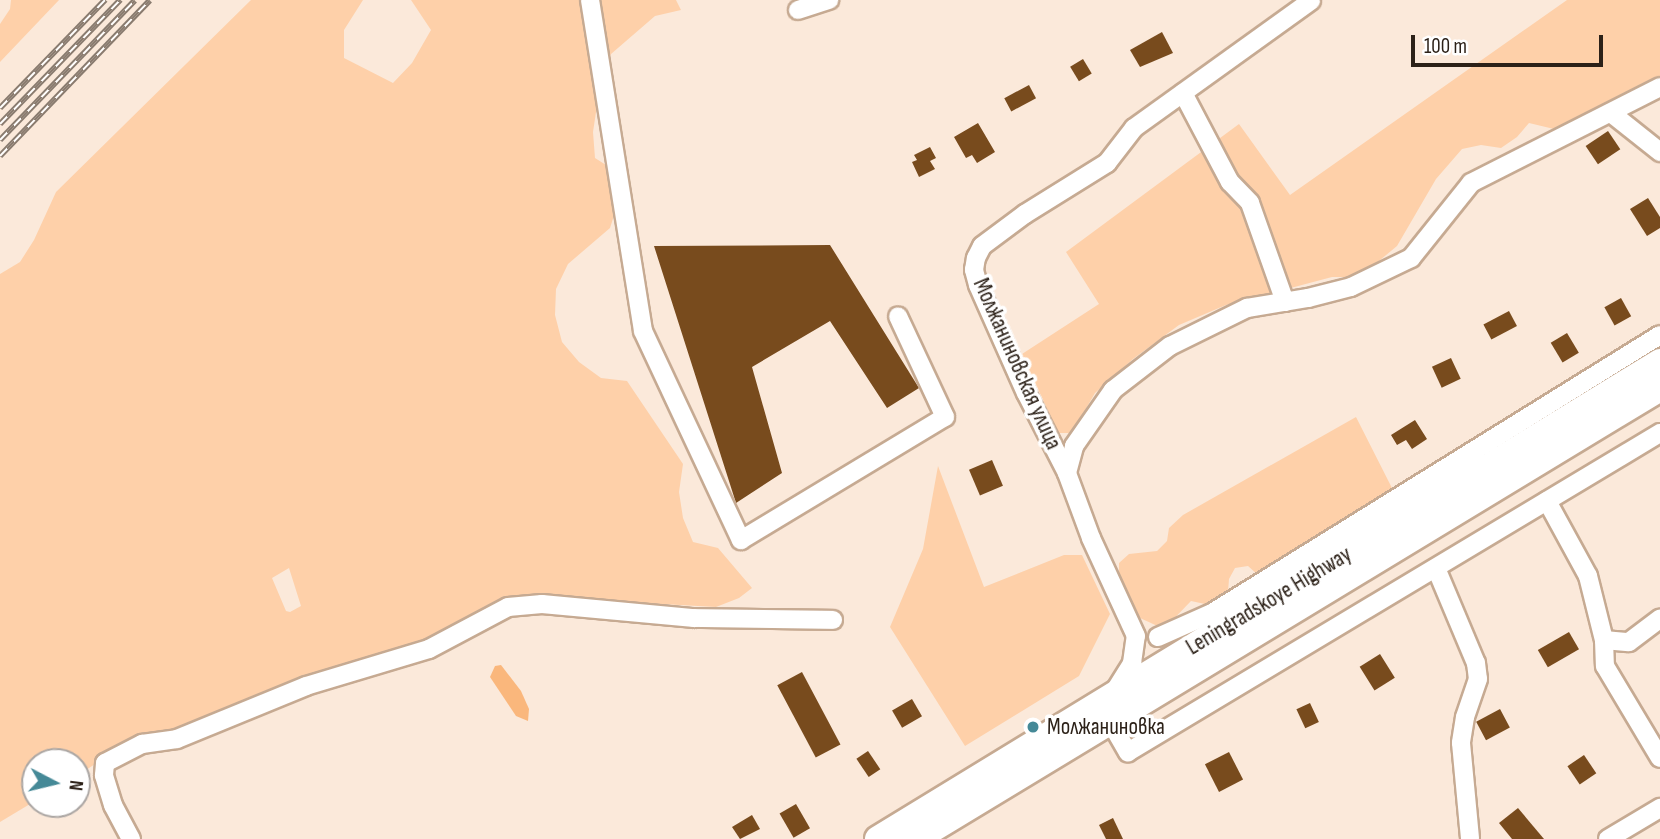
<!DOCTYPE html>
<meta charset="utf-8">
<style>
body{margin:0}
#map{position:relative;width:1660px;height:839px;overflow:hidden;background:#fbe9da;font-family:"Sofia Sans Condensed",sans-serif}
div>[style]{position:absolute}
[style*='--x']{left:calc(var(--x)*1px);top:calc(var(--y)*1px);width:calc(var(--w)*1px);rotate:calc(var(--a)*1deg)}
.green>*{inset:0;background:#fed0a9}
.water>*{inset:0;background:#fab77c}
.building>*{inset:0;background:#784b1d;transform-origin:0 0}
.roads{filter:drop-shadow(2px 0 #c6aa92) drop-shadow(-2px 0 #c6aa92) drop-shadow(0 2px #c6aa92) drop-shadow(0 -2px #c6aa92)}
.minor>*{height:18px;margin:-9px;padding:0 9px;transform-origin:9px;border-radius:9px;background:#fff}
.highway>*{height:26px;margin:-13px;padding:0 13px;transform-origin:13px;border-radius:13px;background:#fff}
.rail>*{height:6px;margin-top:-3px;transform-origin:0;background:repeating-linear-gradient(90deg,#fff 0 10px,#897b6f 0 20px);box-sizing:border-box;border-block:2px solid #897b6f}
.dots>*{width:19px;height:19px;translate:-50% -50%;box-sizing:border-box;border:4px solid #fff;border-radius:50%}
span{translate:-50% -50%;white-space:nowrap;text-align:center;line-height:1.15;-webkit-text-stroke:7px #fff;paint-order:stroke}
.street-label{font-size:23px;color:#2c2118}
.poi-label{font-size:23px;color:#2c2118}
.left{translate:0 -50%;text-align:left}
.north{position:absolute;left:21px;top:748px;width:70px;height:70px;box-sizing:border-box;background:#fff;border:2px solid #aba6a3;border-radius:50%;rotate:97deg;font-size:19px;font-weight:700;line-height:28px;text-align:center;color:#2c2118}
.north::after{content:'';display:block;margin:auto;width:24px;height:32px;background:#458997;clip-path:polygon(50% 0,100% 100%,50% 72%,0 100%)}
.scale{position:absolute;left:1411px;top:35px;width:192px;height:32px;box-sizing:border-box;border:4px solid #2c2118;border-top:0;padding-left:9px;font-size:21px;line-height:24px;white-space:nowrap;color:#2c2118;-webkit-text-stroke:5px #fff;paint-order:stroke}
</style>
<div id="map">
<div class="green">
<div style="clip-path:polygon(11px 0,59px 0,0 62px,0 24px,10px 9px)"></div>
<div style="clip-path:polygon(evenodd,251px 0,363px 0,344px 30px,344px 58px,393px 83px,412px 63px,431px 30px,411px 0,676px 0,681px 10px,655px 16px,611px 54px,601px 79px,593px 132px,595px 158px,617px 172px,619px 200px,610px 228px,568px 264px,556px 289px,555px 315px,562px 342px,579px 362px,601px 378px,627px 381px,683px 464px,679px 492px,683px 518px,693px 542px,718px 548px,752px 588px,739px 598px,716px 607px,536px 597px,443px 637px,265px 693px,183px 730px,113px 752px,77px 776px,77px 762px,35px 762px,35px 801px,0 822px,0 274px,20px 262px,34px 240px,56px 192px,251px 0,289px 568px,301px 606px,290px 612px,286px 611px,272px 578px,289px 568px)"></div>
<div style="clip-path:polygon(1567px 0,1660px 0,1660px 80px,1632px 96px,1554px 129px,1529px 123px,1517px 137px,1501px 148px,1481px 145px,1462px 149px,1436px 179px,1397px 246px,1368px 270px,1350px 277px,1332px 277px,1226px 305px,1179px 325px,1133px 359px,1095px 393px,1072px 433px,1058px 433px,1022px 354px,1099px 304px,1066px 252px,1239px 124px,1290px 195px)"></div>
<div style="clip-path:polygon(1356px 417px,1394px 492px,1258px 575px,1248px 566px,1235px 568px,1229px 579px,1228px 592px,1218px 600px,1205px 604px,1191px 601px,1164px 629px,1140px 618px,1119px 582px,1119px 563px,1129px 554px,1157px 551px,1167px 541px,1169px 528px,1183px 515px)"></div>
<div style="clip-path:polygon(938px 466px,984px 587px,1064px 555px,1082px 555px,1110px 614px,1079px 676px,965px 746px,890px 627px,923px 549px)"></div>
</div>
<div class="water">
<div style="clip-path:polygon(501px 665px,521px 691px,529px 709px,528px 721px,516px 716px,490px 677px,495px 666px)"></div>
</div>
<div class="building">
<div style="clip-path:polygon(1162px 32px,1173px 53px,1140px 67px,1130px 50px)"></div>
<div style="left:1083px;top:59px;width:17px;height:15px;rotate:59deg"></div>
<div style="left:1029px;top:85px;width:15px;height:28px;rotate:62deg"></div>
<div style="clip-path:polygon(978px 123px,995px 152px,977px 163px,972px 155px,966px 158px,954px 137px)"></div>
<div style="left:1608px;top:131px;width:22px;height:27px;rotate:56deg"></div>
<div style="clip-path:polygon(930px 147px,936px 158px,930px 161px,935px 169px,919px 177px,912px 162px,917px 160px,914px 155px)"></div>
<div style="clip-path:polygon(1648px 198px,1660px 217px,1660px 228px,1647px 236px,1630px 209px)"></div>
<div style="clip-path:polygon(830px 245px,919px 388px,887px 408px,830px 321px,752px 367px,782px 473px,736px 503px,654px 246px)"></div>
<div style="left:1621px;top:298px;width:21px;height:19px;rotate:61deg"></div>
<div style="left:1509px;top:311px;width:17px;height:29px;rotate:62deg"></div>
<div style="left:1567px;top:333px;width:23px;height:19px;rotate:59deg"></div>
<div style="left:1451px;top:358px;width:23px;height:21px;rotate:65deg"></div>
<div style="clip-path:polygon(1415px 420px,1427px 439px,1412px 449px,1406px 440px,1397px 445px,1391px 435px)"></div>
<div style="left:992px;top:460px;width:28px;height:25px;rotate:67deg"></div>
<div style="left:1569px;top:632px;width:20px;height:36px;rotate:60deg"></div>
<div style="left:1380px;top:654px;width:28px;height:24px;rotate:58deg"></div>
<div style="left:802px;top:672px;width:82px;height:28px;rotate:62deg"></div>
<div style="left:912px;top:699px;width:20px;height:23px;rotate:60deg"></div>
<div style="left:1310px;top:703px;width:21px;height:15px;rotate:65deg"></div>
<div style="left:1500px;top:709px;width:21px;height:27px;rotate:62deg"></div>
<div style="left:868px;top:751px;width:22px;height:14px;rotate:56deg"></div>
<div style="left:1229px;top:752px;width:31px;height:27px;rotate:63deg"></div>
<div style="left:1584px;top:755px;width:22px;height:20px;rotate:56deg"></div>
<div style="left:796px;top:804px;width:28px;height:19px;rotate:60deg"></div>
<div style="clip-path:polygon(1518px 808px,1544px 839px,1512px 839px,1499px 823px)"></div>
<div style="clip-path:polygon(752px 815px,760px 829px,740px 839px,732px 827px)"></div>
<div style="clip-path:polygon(1113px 818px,1123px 839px,1106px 839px,1099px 825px)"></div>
</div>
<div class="roads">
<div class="minor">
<div style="--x:590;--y:0;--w:335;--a:80.9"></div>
<div style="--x:643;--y:331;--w:231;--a:64.9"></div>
<div style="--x:741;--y:540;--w:238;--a:-31.1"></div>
<div style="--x:945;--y:417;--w:111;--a:-115"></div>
<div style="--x:798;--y:10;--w:33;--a:-18"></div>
<div style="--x:1183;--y:93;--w:101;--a:62.2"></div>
<div style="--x:1230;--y:182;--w:29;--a:46"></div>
<div style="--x:1250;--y:203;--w:105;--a:70.5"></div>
<div style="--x:1611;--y:113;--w:63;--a:38.5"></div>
<div style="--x:1067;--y:473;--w:28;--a:-75"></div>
<div style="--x:1074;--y:446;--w:68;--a:-55.1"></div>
<div style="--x:1113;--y:390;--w:72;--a:-37.7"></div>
<div style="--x:1170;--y:346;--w:86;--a:-26.3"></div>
<div style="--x:1247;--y:308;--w:62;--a:-9.3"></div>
<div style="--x:1308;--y:298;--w:44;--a:-14.3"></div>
<div style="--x:1351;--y:287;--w:67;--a:-25.8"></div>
<div style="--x:1411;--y:258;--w:96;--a:-51.3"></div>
<div style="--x:1471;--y:183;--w:212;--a:-26.9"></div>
<div style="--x:1547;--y:501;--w:85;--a:61.3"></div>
<div style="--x:1588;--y:576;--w:66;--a:76"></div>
<div style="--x:1604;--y:640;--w:26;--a:88"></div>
<div style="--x:1605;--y:666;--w:107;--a:59.1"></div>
<div style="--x:1436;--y:568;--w:103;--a:67.2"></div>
<div style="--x:1476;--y:663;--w:16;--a:83"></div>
<div style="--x:1478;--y:679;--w:40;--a:108.9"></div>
<div style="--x:1465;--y:717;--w:26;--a:99"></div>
<div style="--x:1461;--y:743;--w:96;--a:84.6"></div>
<div style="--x:1158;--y:637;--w:59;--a:-24"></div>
<div style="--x:1212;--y:613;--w:527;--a:-31.82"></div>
<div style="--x:1604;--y:640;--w:25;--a:5"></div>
<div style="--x:1629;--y:642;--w:39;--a:-37"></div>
<div style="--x:1116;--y:689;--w:31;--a:-58"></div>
<div style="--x:1132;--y:663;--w:27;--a:-82"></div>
<div style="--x:1136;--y:636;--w:108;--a:-114.7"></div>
<div style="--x:1091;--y:538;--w:69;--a:-110.3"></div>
<div style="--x:1067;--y:473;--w:90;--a:-117.1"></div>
<div style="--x:1026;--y:393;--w:118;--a:-114"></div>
<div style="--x:978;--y:285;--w:16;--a:-105"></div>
<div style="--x:974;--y:270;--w:12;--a:-81"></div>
<div style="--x:976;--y:258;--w:13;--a:-63"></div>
<div style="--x:982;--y:246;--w:54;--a:-36.7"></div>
<div style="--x:1025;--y:214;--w:97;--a:-31.9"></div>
<div style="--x:1107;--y:163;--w:44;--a:-52.4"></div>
<div style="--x:1134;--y:128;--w:218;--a:-35.7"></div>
<div style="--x:1111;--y:723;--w:34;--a:60"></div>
<div style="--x:1128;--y:752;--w:620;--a:-30.95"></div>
<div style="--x:131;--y:839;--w:38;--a:-118"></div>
<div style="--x:113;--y:805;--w:31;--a:-107"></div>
<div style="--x:104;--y:775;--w:12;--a:-85"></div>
<div style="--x:105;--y:763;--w:42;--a:-27.2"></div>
<div style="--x:142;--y:744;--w:35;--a:-8"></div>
<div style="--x:177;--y:739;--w:139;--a:-22.3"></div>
<div style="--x:306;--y:686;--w:128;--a:-16.7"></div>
<div style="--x:429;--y:649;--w:89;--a:-28"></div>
<div style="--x:508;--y:607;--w:34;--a:-5"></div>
<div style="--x:542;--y:604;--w:153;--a:5.3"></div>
<div style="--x:694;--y:618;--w:139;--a:0.8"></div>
<div style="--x:1608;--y:839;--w:61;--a:-30.8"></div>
</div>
<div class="highway">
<div style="--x:878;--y:839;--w:916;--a:-31.38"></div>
<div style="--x:916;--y:839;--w:870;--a:-31.22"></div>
</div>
</div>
<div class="rail">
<div style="--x:0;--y:108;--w:151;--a:-45.8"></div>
<div style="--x:0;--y:124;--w:173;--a:-45.9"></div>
<div style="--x:0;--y:140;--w:194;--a:-46"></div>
<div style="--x:0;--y:156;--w:216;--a:-46.1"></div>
</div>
<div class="dots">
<div style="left:1033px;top:727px;background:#458997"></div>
</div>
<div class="street-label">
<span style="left:1017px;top:364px;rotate:66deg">Молжаниновская улица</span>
<span style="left:1269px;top:601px;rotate:-31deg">Leningradskoye Highway</span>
</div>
<div class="poi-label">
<span class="left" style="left:1047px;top:727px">Молжаниновка</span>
</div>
<div class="north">N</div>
<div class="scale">100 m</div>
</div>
